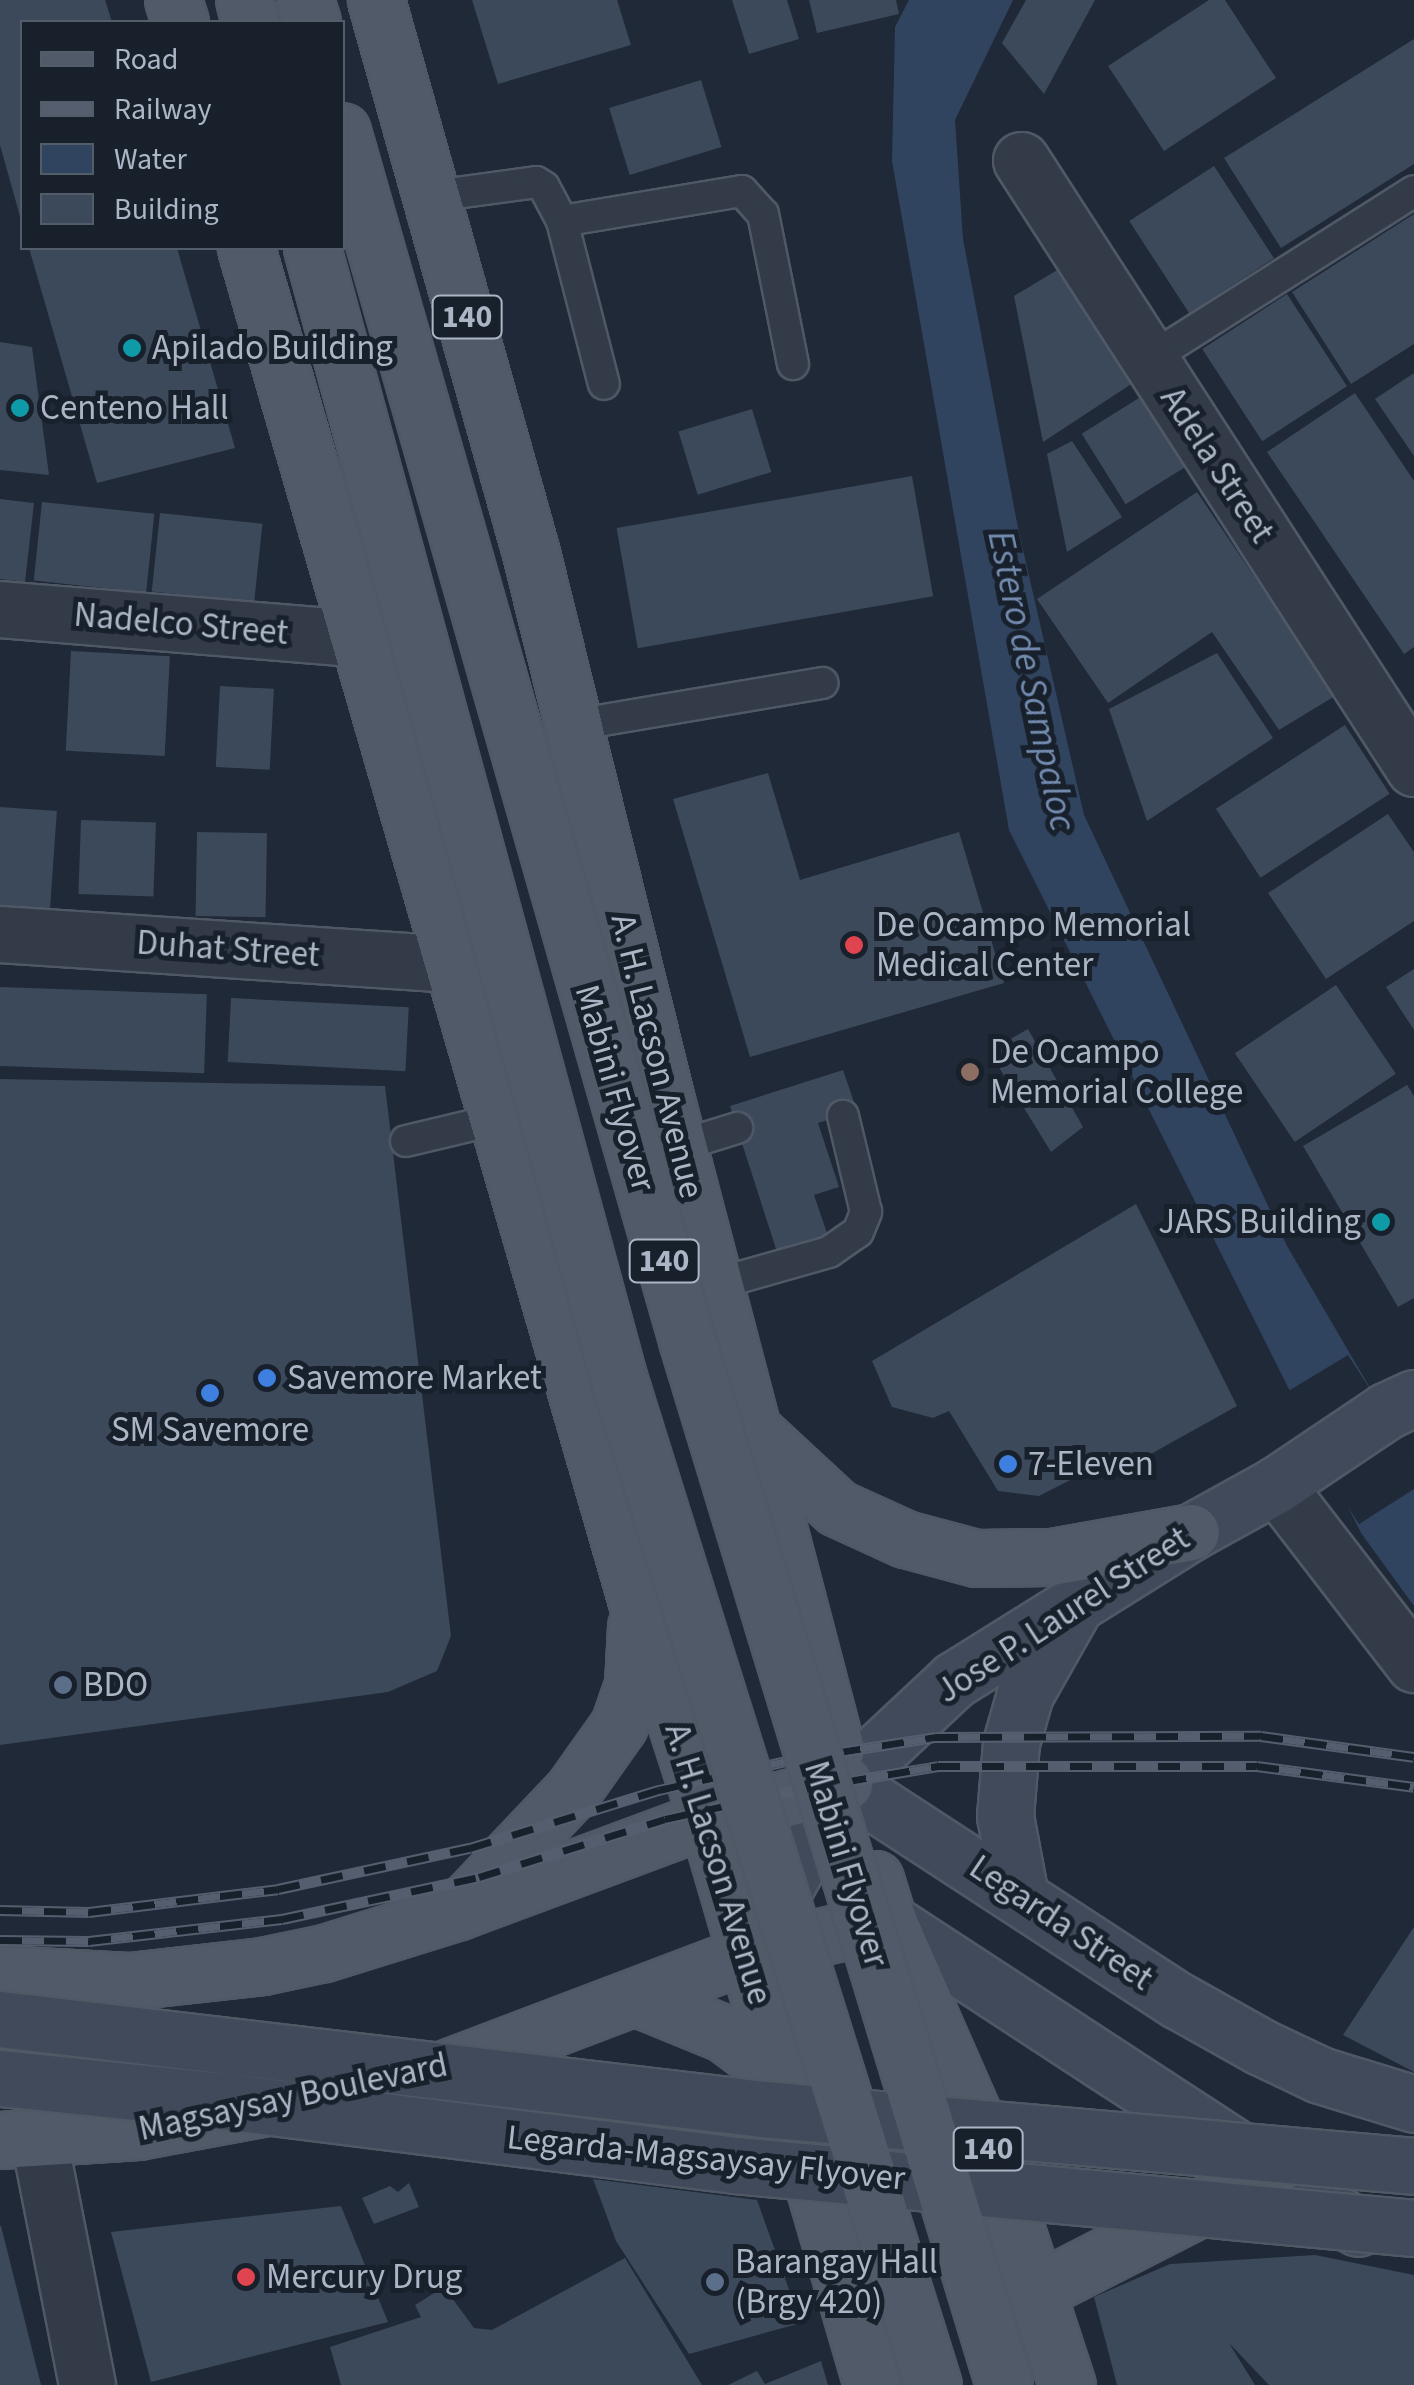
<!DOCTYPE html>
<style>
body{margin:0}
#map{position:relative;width:1414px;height:2385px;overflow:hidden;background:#1f2937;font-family:"Source Sans 3",sans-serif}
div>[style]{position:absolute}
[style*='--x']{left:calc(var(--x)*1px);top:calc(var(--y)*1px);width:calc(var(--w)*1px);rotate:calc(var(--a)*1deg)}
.water>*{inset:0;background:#31445f}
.pier>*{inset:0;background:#1f2937}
.building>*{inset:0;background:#3c495a;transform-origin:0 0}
.roads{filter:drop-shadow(2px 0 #505866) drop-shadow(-2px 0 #505866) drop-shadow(0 2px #505866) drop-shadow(0 -2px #505866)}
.lane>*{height:30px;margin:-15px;padding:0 15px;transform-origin:15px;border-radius:15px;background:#323b47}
.street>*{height:55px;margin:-27.5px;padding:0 27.5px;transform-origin:27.5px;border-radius:27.5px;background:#323b47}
.secondary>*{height:55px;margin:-27.5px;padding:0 27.5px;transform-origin:27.5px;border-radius:27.5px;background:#404a5b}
.primary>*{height:55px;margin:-27.5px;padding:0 27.5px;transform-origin:27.5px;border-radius:27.5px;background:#505a68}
.rail>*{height:11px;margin-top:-5.5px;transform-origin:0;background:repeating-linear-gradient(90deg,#18202c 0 22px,#545e6f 0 44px);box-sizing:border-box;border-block:2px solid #545e6f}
.bridges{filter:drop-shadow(2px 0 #505866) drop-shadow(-2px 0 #505866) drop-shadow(0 2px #505866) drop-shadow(0 -2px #505866)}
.secondary-bridge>*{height:55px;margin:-27.5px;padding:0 27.5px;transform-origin:27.5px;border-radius:27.5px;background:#404a5b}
.primary-bridge>*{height:55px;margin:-27.5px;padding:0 27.5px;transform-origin:27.5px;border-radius:27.5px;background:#505a68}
.dots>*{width:28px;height:28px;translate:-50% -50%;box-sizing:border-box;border:5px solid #18202c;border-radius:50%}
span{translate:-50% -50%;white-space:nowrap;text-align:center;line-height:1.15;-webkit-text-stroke:10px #18202c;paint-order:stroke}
.shield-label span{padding:2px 8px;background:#18202c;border:2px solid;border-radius:8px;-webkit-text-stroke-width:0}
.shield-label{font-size:32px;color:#acb5c5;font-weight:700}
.poi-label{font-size:35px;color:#acb5c5}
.left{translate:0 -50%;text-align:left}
.right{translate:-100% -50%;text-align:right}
.street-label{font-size:35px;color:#acb5c5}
.water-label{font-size:38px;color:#738bae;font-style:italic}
.legend{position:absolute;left:20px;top:20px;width:325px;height:230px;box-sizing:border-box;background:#18202c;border:2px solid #535c69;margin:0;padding:12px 18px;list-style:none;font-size:30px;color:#acb5c5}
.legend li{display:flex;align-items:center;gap:20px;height:50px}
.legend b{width:50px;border:2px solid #535c69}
</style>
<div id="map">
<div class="water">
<div style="clip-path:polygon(909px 0,1013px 0,955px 120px,963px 239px,1018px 528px,1084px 815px,1287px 1246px,1414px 1463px,1414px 1606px,1361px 1533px,1009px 830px,892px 161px,895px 27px)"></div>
</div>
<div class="pier">
<div style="clip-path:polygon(1348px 1355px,1414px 1457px,1414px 1489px,1359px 1524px,1322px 1467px,1285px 1393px)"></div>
</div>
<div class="building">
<div style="clip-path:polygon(0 0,105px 0,112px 22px,22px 22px,21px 220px,0 145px)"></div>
<div style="clip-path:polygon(472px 0,617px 0,631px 45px,498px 84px)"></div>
<div style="clip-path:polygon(732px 0,787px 0,799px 39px,749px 54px)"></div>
<div style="clip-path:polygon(809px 0,896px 0,899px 14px,817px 33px)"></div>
<div style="clip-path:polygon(1026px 0,1095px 0,1044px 94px,1002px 43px)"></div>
<div style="clip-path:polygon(1209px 0,1225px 0,1276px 78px,1164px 151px,1108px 66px)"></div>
<div style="clip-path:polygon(1414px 39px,1414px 164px,1281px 248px,1224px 158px)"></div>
<div style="left:701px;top:80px;width:70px;height:96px;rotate:73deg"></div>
<div style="left:1214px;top:166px;width:110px;height:101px;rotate:57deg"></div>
<div style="clip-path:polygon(1414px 214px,1414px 344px,1351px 384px,1292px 292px)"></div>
<div style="clip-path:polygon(29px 248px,177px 248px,235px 448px,97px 483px)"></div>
<div style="clip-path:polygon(1069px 263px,1139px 379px,1043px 442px,1014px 296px)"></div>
<div style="left:1287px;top:294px;width:110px;height:101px;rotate:57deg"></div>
<div style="clip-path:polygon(0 342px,32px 347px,49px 475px,0 470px)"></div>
<div style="clip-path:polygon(1414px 373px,1414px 456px,1375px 399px)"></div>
<div style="left:1147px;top:393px;width:83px;height:77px;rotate:58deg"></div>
<div style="clip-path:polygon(1355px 393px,1414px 481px,1414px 647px,1404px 654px,1267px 452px)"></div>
<div style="left:752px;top:409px;width:66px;height:77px;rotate:73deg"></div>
<div style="clip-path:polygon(1072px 441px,1122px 517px,1067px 552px,1047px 454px)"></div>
<div style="left:912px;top:476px;width:122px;height:300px;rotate:80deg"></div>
<div style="clip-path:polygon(1197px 492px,1335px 696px,1279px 730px,1212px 632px,1108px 703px,1037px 599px)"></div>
<div style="clip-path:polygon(0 499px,34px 503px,25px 582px,0 579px)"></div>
<div style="left:42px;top:502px;width:113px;height:79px;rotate:6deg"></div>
<div style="left:160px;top:513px;width:103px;height:79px;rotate:6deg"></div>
<div style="left:71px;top:651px;width:99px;height:100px;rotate:3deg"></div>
<div style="clip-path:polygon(1217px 653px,1273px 738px,1147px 821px,1109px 709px)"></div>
<div style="left:220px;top:686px;width:54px;height:81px;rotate:3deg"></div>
<div style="left:1345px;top:725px;width:82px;height:154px;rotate:57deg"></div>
<div style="clip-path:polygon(768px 773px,800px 880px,959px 832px,1004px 983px,750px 1057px,673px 799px)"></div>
<div style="left:0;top:807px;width:57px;height:101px;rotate:4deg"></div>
<div style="clip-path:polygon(1388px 814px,1414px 852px,1414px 921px,1326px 979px,1268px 893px)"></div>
<div style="left:81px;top:820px;width:75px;height:74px;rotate:2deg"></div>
<div style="left:197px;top:832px;width:70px;height:84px;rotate:1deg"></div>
<div style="clip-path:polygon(1414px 969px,1414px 1030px,1386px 987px)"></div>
<div style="left:1336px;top:985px;width:107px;height:122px;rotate:56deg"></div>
<div style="left:0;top:987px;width:207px;height:79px;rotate:2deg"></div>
<div style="left:231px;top:998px;width:178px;height:64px;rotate:3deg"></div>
<div style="clip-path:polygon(1028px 1029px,1083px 1127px,1051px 1152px,989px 1051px)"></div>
<div style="clip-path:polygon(843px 1070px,857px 1111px,818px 1123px,839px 1187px,814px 1195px,828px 1236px,777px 1252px,730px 1106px)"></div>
<div style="clip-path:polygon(0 1079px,385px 1086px,451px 1636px,437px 1671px,388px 1692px,0 1745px)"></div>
<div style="clip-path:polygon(1407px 1085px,1414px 1096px,1414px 1298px,1398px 1307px,1303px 1146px)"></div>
<div style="clip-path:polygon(1136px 1204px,1237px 1406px,1124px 1469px,1117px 1456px,1039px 1496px,998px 1491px,949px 1411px,933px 1418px,892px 1407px,872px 1361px)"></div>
<div style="clip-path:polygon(1414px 1927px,1414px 2072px,1343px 2035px)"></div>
<div style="clip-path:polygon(593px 2179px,757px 2200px,801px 2323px,689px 2354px,616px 2241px)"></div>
<div style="clip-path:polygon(409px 2183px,419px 2207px,374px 2224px,362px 2198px,390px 2186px,398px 2192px)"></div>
<div style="clip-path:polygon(341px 2206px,388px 2322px,151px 2382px,111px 2232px)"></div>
<div style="clip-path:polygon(0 2226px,1px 2226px,41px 2385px,0 2385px)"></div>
<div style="clip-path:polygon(1315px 2255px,1414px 2275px,1414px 2385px,1269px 2385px,1229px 2343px,1255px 2385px,1117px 2385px,1094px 2297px,1170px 2264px)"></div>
<div style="clip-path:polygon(625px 2258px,702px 2385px,341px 2385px,330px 2347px,421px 2317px,415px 2305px,444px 2287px,474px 2328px,492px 2330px)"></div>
<div style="clip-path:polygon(821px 2361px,828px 2385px,728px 2385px,757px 2371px,765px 2384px)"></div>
</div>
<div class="roads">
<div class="lane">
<div style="--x:434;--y:196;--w:103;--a:-7.8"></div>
<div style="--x:536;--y:182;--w:9;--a:32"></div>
<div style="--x:544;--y:187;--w:38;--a:62"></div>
<div style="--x:562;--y:221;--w:182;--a:-9.5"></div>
<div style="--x:742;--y:191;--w:31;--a:48"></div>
<div style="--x:763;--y:214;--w:153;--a:78.7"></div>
<div style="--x:562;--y:221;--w:168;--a:75.6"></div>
<div style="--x:1148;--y:360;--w:315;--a:-32.4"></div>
<div style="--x:574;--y:725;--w:252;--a:-9.6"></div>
<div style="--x:406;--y:1141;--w:95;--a:-13.4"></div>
<div style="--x:679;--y:1146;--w:61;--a:-17.2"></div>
<div style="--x:716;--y:1284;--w:117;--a:-15.8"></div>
<div style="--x:829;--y:1252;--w:35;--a:-35"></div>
<div style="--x:858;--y:1232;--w:22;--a:-68"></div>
<div style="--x:866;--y:1212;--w:99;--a:-103.5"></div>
</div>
<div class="street">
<div style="--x:1021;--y:160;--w:724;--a:57.12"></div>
<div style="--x:0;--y:609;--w:363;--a:4.7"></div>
<div style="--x:0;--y:934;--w:456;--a:3.8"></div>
<div style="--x:1276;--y:1485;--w:226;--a:52.4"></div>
<div style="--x:39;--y:2140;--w:250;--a:78.9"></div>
</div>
<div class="secondary">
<div style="--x:844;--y:1783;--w:400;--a:33.1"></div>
<div style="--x:1179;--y:2001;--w:94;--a:29.3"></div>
<div style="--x:1261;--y:2047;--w:65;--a:25.4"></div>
<div style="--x:1320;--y:2075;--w:98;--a:17.1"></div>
<div style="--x:1020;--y:1896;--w:81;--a:-100.6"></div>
<div style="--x:1005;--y:1816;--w:73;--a:-85.3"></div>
<div style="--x:1011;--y:1743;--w:51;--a:-74.1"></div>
<div style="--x:1025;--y:1694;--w:95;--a:-60.5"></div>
<div style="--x:888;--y:1921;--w:561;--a:33.15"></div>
<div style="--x:762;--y:1928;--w:167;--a:-60.5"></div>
<div style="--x:844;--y:1783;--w:151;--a:-43.1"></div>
<div style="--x:954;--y:1680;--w:279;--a:-32"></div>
<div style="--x:1191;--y:1532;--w:97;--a:-28.9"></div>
<div style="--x:1276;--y:1485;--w:133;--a:-33.9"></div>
<div style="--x:1386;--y:1411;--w:31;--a:-25"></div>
</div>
<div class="primary">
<div style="--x:173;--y:0;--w:23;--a:72"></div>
<div style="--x:244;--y:0;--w:23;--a:75"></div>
<div style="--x:305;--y:0;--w:23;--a:72"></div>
<div style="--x:376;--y:0;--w:574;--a:74.34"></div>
<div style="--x:531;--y:553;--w:563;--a:76.14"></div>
<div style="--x:666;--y:1100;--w:671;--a:75.32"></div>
<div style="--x:246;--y:248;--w:1409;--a:73.89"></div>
<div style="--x:637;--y:1602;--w:228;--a:72.1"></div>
<div style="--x:707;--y:1819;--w:590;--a:73.75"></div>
<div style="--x:756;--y:1433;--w:110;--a:42.8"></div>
<div style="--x:837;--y:1508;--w:75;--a:24.5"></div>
<div style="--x:905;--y:1539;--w:73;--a:15"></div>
<div style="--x:976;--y:1558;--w:75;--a:-0.8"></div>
<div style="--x:1051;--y:1557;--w:142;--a:-10.1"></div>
<div style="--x:875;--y:1879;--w:44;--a:72.8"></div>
<div style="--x:888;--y:1921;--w:263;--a:66.3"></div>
<div style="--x:994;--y:2162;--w:235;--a:71.9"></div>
<div style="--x:468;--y:1901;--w:153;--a:-46.6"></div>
<div style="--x:573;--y:1790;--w:80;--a:-54.7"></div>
<div style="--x:619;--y:1725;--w:43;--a:-71.1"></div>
<div style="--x:633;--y:1684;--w:58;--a:-87"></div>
<div style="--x:0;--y:1974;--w:129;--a:3.1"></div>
<div style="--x:129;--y:1981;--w:134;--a:-6.4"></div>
<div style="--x:262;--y:1966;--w:63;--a:-11.8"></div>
<div style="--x:324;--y:1953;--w:141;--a:-17.3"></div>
<div style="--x:459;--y:1911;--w:265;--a:-20.4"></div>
<div style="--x:707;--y:1819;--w:142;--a:-14.7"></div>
<div style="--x:635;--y:1997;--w:97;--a:22.3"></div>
<div style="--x:725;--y:2034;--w:71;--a:37"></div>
<div style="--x:0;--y:2140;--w:138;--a:-3.7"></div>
<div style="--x:138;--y:2131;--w:285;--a:-10.5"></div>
<div style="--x:418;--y:2079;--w:352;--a:-20.8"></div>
<div style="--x:747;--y:1954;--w:145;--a:-13.2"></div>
<div style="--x:1037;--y:2291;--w:262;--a:-27.1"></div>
</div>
</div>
<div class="rail">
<div style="--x:0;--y:1910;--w:89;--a:1.3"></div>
<div style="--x:89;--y:1912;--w:190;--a:-6.9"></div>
<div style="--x:278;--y:1889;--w:196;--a:-12.1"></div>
<div style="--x:470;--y:1848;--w:198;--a:-17.1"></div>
<div style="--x:659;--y:1790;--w:139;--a:-12.8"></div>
<div style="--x:795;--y:1759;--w:143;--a:-8.9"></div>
<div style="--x:936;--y:1737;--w:325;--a:-0.2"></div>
<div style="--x:1261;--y:1736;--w:154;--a:7.8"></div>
<div style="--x:0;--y:1940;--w:89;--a:0.6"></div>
<div style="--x:89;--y:1941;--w:194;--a:-6.5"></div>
<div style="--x:282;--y:1919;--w:201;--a:-12"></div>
<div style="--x:479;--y:1877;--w:195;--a:-17.3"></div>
<div style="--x:665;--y:1819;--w:139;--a:-12.4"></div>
<div style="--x:801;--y:1789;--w:139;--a:-9.5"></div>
<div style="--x:938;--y:1766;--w:319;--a:0"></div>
<div style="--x:1257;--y:1766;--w:158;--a:7.6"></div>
</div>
<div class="bridges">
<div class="secondary-bridge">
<div style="--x:0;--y:2019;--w:768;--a:6.73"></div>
<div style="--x:763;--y:2109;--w:653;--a:5"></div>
<div style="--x:0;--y:2078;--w:233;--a:5.9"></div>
<div style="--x:232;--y:2102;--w:507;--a:7.14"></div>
<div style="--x:735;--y:2165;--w:682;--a:5.3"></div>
</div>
<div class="primary-bridge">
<div style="--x:342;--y:131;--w:1257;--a:74.07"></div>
<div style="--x:687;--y:1340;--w:1092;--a:73.12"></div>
<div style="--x:312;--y:248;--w:1173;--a:74.83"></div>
<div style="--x:619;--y:1380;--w:1053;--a:72.65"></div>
</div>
</div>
<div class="dots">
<div style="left:132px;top:348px;background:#0f9aa8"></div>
<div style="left:20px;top:408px;background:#0f9aa8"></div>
<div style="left:854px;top:945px;background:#e0444e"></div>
<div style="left:970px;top:1072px;background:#8d6e63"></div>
<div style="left:1381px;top:1222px;background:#0f9aa8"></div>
<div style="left:267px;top:1378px;background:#3f7fe0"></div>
<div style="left:210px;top:1393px;background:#3f7fe0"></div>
<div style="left:1008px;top:1464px;background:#3f7fe0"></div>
<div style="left:63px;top:1685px;background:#5c6f8a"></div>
<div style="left:246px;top:2277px;background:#e0444e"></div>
<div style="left:715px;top:2282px;background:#5c6f8a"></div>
</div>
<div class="shield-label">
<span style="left:467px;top:317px">140</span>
<span style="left:664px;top:1261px">140</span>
<span style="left:988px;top:2149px">140</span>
</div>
<div class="poi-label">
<span class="left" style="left:152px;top:348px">Apilado Building</span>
<span class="left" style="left:40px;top:408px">Centeno Hall</span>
<span class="left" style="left:876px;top:945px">De Ocampo Memorial<br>Medical Center</span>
<span class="left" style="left:990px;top:1072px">De Ocampo<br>Memorial College</span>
<span class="right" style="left:1361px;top:1222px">JARS Building</span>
<span class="left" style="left:287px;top:1378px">Savemore Market</span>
<span style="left:210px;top:1430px">SM Savemore</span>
<span class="left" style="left:1028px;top:1464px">7-Eleven</span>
<span class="left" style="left:83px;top:1685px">BDO</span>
<span class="left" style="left:735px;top:2282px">Barangay Hall<br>(Brgy 420)</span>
<span class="left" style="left:266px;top:2277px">Mercury Drug</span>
</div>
<div class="street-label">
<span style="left:1217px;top:465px;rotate:57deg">Adela Street</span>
<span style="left:181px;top:624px;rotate:5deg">Nadelco Street</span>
<span style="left:228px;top:949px;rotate:4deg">Duhat Street</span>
<span style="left:657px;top:1056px;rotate:76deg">A. H. Lacson Avenue</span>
<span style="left:615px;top:1088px;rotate:74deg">Mabini Flyover</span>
<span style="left:1063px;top:1615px;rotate:-33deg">Jose P. Laurel Street</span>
<span style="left:718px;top:1864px;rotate:73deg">A. H. Lacson Avenue</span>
<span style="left:846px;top:1864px;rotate:73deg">Mabini Flyover</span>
<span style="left:1061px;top:1923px;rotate:34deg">Legarda Street</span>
<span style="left:293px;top:2097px;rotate:-12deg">Magsaysay Boulevard</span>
<span style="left:706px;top:2158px;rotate:6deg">Legarda-Magsaysay Flyover</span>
</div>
<div class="water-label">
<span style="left:1031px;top:681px;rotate:78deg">Estero de Sampaloc</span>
</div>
<ul class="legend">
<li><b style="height:12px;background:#505a68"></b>Road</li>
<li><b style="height:12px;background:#545e6f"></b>Railway</li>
<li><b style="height:28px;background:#31445f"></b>Water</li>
<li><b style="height:28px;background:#3c495a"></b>Building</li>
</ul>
</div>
